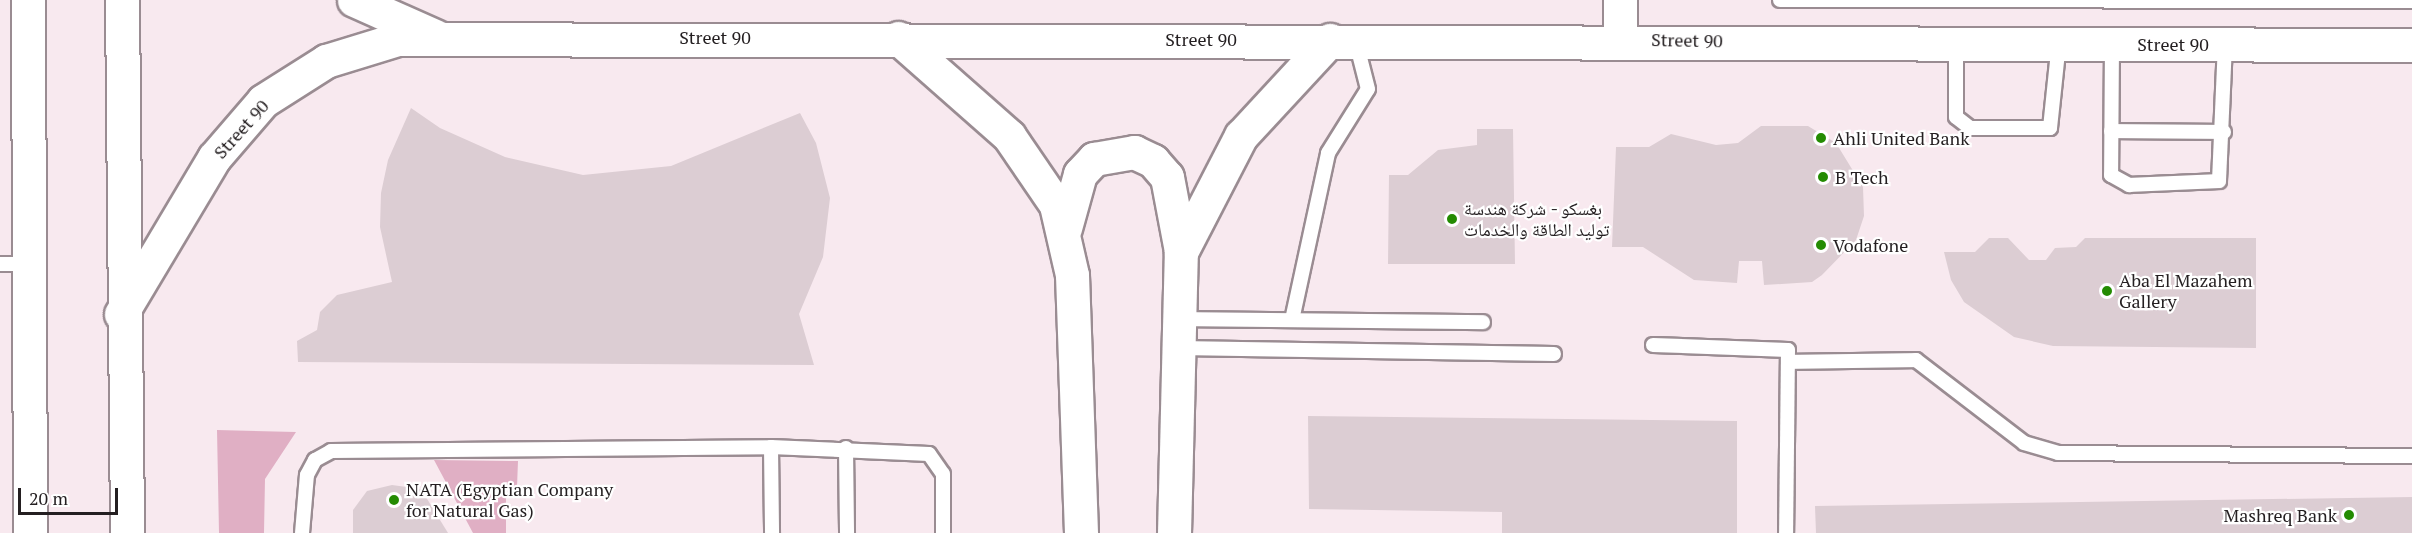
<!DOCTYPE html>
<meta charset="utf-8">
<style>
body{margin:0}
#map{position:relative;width:2412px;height:533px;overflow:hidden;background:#f8e9ef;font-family:"PT Serif","Noto Naskh Arabic",serif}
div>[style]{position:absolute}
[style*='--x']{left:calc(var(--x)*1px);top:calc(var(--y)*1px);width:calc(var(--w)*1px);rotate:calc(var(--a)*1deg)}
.green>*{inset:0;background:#e0afc4}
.building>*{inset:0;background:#dccdd3}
.roads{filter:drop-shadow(2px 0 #9a8c92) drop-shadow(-2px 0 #9a8c92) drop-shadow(0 2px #9a8c92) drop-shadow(0 -2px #9a8c92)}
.lane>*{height:14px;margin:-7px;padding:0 7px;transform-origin:7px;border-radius:7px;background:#fff}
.secondary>*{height:33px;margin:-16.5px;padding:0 16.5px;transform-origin:16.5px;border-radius:16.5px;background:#fff}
.dots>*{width:16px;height:16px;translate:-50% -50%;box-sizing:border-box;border:3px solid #fff;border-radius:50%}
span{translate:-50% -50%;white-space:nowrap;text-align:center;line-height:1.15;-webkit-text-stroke:4.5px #fff;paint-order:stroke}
.street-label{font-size:18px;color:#241f21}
.poi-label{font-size:18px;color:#241f21}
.left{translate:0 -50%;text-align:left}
.right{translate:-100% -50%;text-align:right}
.scale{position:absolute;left:18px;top:488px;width:100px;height:27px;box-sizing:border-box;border:3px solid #241f21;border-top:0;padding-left:8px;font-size:18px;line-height:21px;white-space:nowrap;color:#241f21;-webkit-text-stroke:4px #fff;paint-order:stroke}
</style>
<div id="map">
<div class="green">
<div style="clip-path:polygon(217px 430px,296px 432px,265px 479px,264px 533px,219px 533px)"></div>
<div style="clip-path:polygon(434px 460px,518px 461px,517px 487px,506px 485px,506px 533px,473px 533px)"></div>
</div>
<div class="building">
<div style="clip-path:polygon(411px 108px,440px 128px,505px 157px,583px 175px,671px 166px,800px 113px,816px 143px,830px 198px,823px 257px,799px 314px,814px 365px,298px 362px,297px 341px,317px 330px,320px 312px,337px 295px,392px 282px,380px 227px,381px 193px,388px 160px)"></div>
<div style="clip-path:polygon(1761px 126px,1808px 126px,1836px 143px,1863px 187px,1864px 216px,1856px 240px,1822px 275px,1812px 282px,1764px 285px,1762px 261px,1739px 261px,1737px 283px,1694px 280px,1643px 247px,1612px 247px,1616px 147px,1649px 147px,1671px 134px,1716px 145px,1738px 143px)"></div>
<div style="clip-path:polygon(1477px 129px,1513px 129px,1515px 264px,1388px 264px,1389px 175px,1408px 175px,1438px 150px,1477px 145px)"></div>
<div style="clip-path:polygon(1989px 238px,2008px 238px,2029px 260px,2046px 260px,2055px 248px,2076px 247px,2085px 238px,2256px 238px,2256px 348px,2053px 346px,2014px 337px,1964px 302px,1951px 280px,1944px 252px,1975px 252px)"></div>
<div style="clip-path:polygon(1308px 416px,1737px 421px,1737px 533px,1502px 533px,1502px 512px,1309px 509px)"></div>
<div style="clip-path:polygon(392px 485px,421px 489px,448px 533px,353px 533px,353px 510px,367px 491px)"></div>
<div style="clip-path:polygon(2412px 497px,2412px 533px,1816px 533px,1815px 506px)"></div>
</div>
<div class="roads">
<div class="lane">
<div style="--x:1780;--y:0;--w:632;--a:0.09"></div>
<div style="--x:1956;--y:43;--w:74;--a:90"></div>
<div style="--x:1956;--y:117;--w:18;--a:38"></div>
<div style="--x:1970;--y:128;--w:80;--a:0"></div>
<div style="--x:2050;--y:128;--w:85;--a:-84"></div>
<div style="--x:2112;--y:44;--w:131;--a:90.4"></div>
<div style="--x:2111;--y:175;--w:21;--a:29"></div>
<div style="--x:2129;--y:185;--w:90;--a:-2.5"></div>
<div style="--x:2219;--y:181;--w:137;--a:-87.5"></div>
<div style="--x:2111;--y:131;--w:113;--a:0.5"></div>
<div style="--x:0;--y:264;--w:27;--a:0"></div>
<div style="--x:1180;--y:319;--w:303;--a:0.6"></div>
<div style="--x:1292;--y:320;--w:171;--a:-77.8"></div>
<div style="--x:1328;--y:153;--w:75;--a:-58"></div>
<div style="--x:1368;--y:89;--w:49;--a:-104.3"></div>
<div style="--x:1653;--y:345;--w:135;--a:2.1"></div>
<div style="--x:1788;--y:350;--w:183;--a:90.6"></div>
<div style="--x:1179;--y:348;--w:375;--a:0.9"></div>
<div style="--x:1789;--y:362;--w:127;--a:-0.9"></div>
<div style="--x:1916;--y:360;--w:136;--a:37.5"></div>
<div style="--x:2024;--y:443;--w:35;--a:16"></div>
<div style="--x:2058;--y:453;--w:354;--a:0.5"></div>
<div style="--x:771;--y:447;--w:86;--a:89.3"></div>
<div style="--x:846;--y:448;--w:85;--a:89.3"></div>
<div style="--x:302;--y:533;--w:58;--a:-85.1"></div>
<div style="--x:307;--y:475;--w:17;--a:-62"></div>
<div style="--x:315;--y:460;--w:18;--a:-29"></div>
<div style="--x:331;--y:451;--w:440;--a:-0.5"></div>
<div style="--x:771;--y:447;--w:158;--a:2.5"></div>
<div style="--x:929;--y:454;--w:24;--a:55"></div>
<div style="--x:943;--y:474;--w:59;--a:90"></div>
</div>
<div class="secondary">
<div style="--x:28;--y:0;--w:533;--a:89.79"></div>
<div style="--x:122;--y:0;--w:533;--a:89.46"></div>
<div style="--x:354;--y:0;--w:89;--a:24"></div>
<div style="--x:1620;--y:0;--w:39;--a:90"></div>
<div style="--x:898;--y:38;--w:148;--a:41.4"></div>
<div style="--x:1009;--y:136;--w:83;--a:55.7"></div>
<div style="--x:1056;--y:205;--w:72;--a:77.1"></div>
<div style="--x:1072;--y:275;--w:258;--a:88"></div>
<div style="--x:1065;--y:228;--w:56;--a:-74.5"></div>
<div style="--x:1080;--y:174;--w:21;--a:-47"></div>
<div style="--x:1094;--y:159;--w:41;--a:-9.9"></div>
<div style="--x:1134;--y:152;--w:21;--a:25"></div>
<div style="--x:1153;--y:161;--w:21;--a:49"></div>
<div style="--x:1167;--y:177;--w:75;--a:79.3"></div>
<div style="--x:121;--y:314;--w:182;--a:-59.2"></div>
<div style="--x:214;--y:158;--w:75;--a:-49.3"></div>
<div style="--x:263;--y:101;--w:75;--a:-32.4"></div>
<div style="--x:326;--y:61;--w:75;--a:-17"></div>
<div style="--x:398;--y:39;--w:2014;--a:0.17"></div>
<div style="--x:1174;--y:533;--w:281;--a:-88.6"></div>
<div style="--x:1181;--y:252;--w:131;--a:-62.7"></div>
<div style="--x:1241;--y:136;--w:131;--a:-47.2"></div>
</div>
</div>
<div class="dots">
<div style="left:1821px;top:138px;background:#248b02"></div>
<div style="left:1823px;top:177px;background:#248b02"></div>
<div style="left:1452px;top:219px;background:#248b02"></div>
<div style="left:1821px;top:245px;background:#248b02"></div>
<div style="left:2107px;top:291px;background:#248b02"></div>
<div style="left:394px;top:500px;background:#248b02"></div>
<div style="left:2349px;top:515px;background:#248b02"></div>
</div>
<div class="street-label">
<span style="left:715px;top:37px">Street 90</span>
<span style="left:1201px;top:39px">Street 90</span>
<span style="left:1687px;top:40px;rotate:1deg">Street 90</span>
<span style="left:2173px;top:44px">Street 90</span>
<span style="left:241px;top:129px;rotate:-48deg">Street 90</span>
</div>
<div class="poi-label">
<span class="left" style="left:1833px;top:138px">Ahli United Bank</span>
<span class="left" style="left:1835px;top:177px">B Tech</span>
<span class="left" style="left:1464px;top:219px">بغسكو - شركة هندسة<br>توليد الطاقة والخدمات</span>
<span class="left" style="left:1833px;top:245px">Vodafone</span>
<span class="left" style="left:2119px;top:291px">Aba El Mazahem<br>Gallery</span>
<span class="left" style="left:406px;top:500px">NATA (Egyptian Company<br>for Natural Gas)</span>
<span class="right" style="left:2337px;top:515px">Mashreq Bank</span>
</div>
<div class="scale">20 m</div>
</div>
